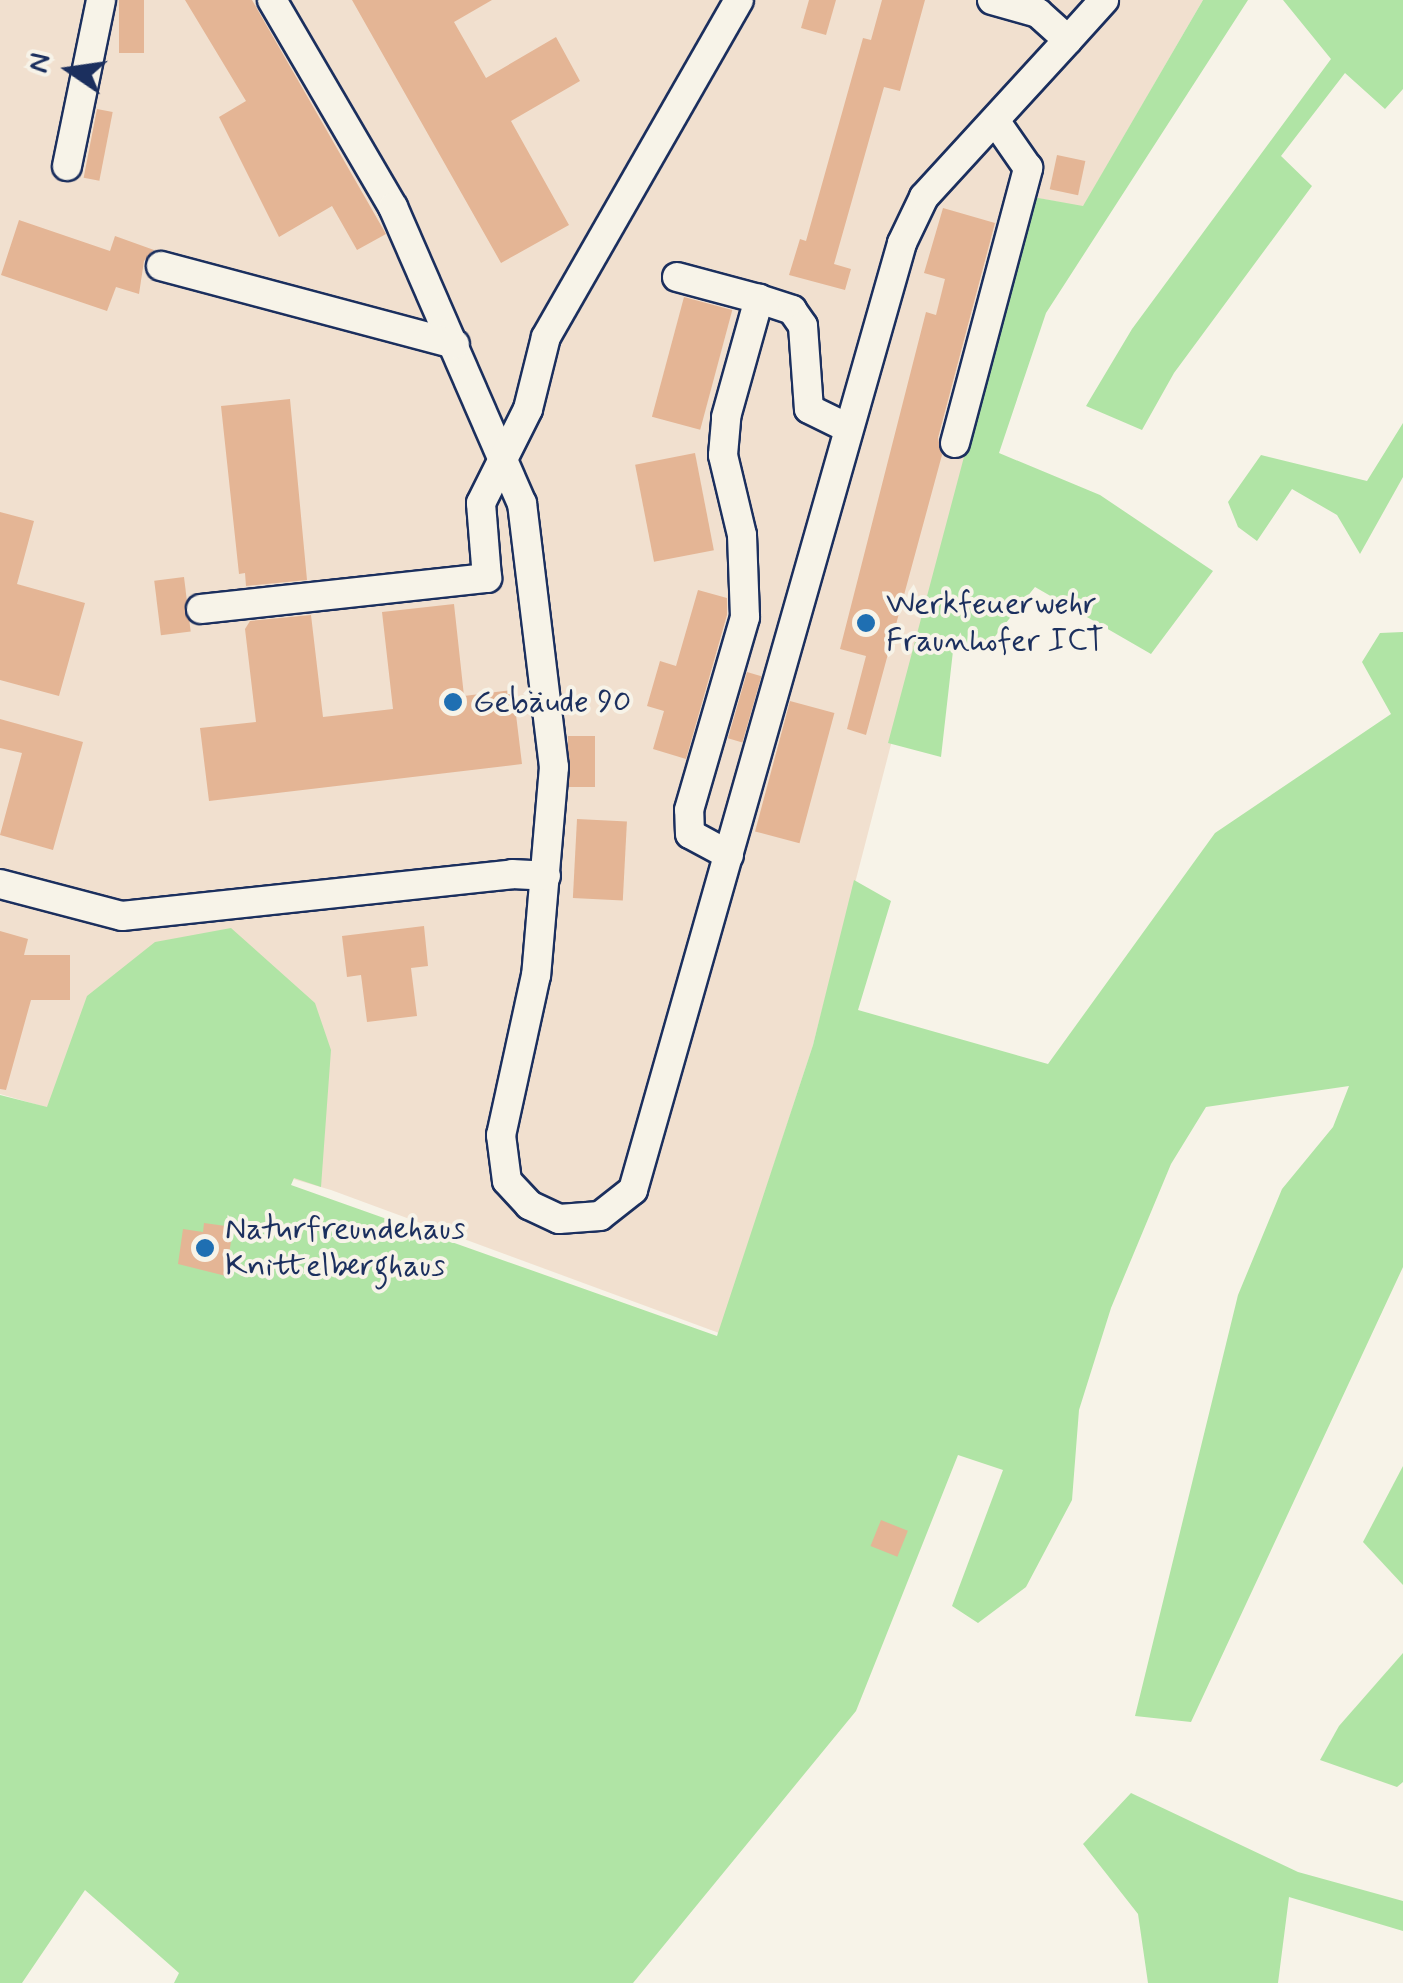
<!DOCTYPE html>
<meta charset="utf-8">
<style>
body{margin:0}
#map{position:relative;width:1403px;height:1983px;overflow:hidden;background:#f7f3e8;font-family:Mynerve,sans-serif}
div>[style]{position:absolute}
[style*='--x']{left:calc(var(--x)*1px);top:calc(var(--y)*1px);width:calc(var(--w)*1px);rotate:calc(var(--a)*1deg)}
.built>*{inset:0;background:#f1e0cf}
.green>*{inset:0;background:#b0e4a5}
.building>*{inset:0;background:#e4b595;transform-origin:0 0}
.roads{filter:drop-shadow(2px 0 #1b2f5e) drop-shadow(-2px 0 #1b2f5e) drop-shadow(0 2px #1b2f5e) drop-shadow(0 -2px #1b2f5e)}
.minor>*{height:28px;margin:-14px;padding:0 14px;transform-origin:14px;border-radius:14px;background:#f7f3e8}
.dots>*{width:28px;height:28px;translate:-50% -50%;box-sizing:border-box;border:5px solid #f7f3e8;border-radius:50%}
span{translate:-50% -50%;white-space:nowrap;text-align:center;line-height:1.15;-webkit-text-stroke:8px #f7f3e8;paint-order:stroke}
.poi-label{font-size:32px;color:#1b2f5e}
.left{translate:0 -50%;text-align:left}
.north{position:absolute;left:20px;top:20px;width:100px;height:100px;-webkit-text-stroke:8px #f7f3e8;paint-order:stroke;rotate:283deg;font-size:28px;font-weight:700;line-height:40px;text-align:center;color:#1b2f5e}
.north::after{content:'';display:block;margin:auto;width:35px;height:45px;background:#1b2f5e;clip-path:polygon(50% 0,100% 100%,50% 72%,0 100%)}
</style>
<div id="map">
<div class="built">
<div style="clip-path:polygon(0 0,1203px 0,1083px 207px,1033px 197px,813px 1045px,719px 1333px,331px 1190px,0 1094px)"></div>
</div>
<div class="green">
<div style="clip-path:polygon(1203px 0,1248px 0,1046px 313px,999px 453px,1100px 495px,1213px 571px,1151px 654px,1035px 587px,988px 645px,953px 651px,941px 757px,888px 743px,1033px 197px,1083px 206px)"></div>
<div style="clip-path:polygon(1283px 0,1403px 0,1403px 89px,1385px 109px,1345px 73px,1281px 156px,1312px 186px,1174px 373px,1142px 430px,1086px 406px,1132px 329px,1331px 59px)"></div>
<div style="clip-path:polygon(1403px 423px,1403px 477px,1360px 554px,1337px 515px,1292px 489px,1257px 541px,1238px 527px,1228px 502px,1261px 455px,1367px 481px)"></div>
<div style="clip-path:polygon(1403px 632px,1403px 1267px,1191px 1722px,1135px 1716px,1238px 1295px,1282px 1189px,1333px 1127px,1349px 1086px,1206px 1107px,1171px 1164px,1111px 1308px,1079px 1410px,1072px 1500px,1026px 1587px,978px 1623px,952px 1606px,1003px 1470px,958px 1455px,856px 1711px,633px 1983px,174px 1983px,179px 1973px,85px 1890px,22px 1983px,0 1983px,0 1095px,47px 1107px,87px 996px,155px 942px,231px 928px,315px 1003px,331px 1050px,321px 1187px,294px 1178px,291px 1185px,717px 1336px,813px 1045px,854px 880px,891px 901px,858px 1010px,1048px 1064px,1215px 833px,1391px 714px,1362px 662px,1380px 633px)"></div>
<div style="clip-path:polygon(1403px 1466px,1403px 1585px,1363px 1542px)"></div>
<div style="clip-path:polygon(1403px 1653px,1403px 1782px,1397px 1787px,1320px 1760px,1339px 1726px)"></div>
<div style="clip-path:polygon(1131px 1793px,1298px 1872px,1403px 1901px,1403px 1931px,1289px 1897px,1278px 1983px,1148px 1983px,1138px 1914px,1083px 1844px)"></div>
</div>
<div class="building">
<div style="left:119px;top:0;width:25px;height:53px"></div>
<div style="clip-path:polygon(185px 0,252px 0,386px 234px,357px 250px,332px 206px,279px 237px,219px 117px,246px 101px)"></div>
<div style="clip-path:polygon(352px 0,492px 0,454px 22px,486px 78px,556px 37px,580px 81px,511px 121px,569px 225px,501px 263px)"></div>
<div style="clip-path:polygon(809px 0,836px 0,826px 35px,801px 28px)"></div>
<div style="clip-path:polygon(882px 0,925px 0,900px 91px,884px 87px,834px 264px,851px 269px,845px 290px,789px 275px,800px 239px,806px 241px,863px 38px,871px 40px)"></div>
<div style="left:97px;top:109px;width:16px;height:70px;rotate:11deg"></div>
<div style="left:1057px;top:155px;width:29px;height:35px;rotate:12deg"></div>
<div style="clip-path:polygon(943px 208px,995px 223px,938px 438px,942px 455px,866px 735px,847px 729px,866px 656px,840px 649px,926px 312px,936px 315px,945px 279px,924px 273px)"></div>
<div style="clip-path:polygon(19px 220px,110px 251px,115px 236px,154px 250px,144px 261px,139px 294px,116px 287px,107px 311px,1px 275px)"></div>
<div style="left:684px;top:297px;width:50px;height:124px;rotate:15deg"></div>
<div style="clip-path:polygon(290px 399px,307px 580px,246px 586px,245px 573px,239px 574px,221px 406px)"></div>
<div style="left:695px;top:453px;width:99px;height:61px;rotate:79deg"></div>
<div style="clip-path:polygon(0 512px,34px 521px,17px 584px,85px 603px,59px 696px,0 680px)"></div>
<div style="left:184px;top:577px;width:55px;height:30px;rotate:83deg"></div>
<div style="clip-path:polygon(698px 590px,727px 598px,727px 615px,686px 759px,653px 749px,664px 711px,647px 706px,660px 661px,676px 666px)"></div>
<div style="clip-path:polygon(454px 604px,464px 696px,513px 690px,522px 764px,209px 801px,200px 728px,256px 722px,245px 629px,250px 621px,311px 615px,323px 717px,393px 709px,382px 612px)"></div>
<div style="left:747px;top:672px;width:15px;height:69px;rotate:16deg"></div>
<div style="left:790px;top:701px;width:46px;height:135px;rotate:15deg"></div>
<div style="clip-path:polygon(0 719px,83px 742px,53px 850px,0 835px,22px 753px,0 748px)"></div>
<div style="left:568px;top:736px;width:27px;height:51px"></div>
<div style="left:577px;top:819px;width:50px;height:79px;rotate:3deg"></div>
<div style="clip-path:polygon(424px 926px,428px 966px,411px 968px,417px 1016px,367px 1022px,361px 975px,347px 977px,342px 936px)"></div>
<div style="clip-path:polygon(0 931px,28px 939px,24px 955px,70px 955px,70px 1000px,31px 1000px,6px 1090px,0 1089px)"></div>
<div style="clip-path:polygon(204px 1223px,233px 1227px,226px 1276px,178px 1264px,183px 1229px,203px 1232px)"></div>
<div style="left:881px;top:1520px;width:29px;height:28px;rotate:22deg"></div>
</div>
<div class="roads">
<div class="minor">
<div style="--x:272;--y:0;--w:240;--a:59.7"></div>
<div style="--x:393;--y:207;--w:323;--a:66.5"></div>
<div style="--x:522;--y:503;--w:266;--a:83.1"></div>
<div style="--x:554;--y:767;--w:209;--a:94.9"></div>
<div style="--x:536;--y:975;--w:164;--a:102.3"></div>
<div style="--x:501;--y:1135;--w:46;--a:82.6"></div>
<div style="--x:507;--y:1181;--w:33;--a:47"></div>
<div style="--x:529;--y:1205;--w:33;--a:25"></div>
<div style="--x:559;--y:1219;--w:41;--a:-4.2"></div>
<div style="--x:600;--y:1216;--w:42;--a:-38.2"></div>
<div style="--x:633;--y:1190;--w:984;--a:-74.14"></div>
<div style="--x:902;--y:243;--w:51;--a:-64.4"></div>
<div style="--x:924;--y:197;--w:213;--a:-47.5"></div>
<div style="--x:992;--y:0;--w:48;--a:15.8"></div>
<div style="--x:1038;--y:13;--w:40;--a:42"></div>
<div style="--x:1068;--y:40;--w:54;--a:-48"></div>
<div style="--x:67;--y:166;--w:169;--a:-78.4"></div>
<div style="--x:161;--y:266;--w:304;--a:14.9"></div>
<div style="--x:677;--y:277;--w:85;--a:15"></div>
<div style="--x:955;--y:443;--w:285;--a:-75.1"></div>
<div style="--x:1028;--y:168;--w:56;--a:-124.8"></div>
<div style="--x:201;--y:609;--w:288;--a:-6.2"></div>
<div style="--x:487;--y:578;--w:75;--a:-94.6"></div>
<div style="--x:481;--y:503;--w:105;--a:-63.4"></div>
<div style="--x:528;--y:409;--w:74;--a:-76"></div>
<div style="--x:546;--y:337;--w:388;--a:-60.2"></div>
<div style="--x:729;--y:855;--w:44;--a:-151.7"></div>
<div style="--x:690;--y:834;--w:24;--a:-92"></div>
<div style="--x:689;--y:810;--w:201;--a:-73.8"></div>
<div style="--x:745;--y:617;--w:82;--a:-92.1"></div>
<div style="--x:742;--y:535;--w:82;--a:-103.4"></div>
<div style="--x:723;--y:455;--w:38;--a:-85"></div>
<div style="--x:726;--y:417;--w:123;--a:-74.4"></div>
<div style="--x:759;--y:299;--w:35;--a:18"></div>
<div style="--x:792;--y:310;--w:19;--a:55"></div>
<div style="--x:803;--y:326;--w:83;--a:85.9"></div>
<div style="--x:809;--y:409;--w:43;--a:26"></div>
<div style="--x:0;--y:884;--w:126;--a:14.7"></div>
<div style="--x:122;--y:916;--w:392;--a:-6.1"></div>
<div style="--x:512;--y:874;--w:34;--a:3"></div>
</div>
</div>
<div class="dots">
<div style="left:866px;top:623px;background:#1f6fb2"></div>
<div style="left:453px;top:702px;background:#1f6fb2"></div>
<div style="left:205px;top:1248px;background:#1f6fb2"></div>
</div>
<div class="poi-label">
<span class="left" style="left:886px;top:623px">Werkfeuerwehr<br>Fraunhofer ICT</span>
<span class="left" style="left:473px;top:702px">Gebäude 90</span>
<span class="left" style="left:225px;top:1248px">Naturfreundehaus<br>Knittelberghaus</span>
</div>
<div class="north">N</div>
</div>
